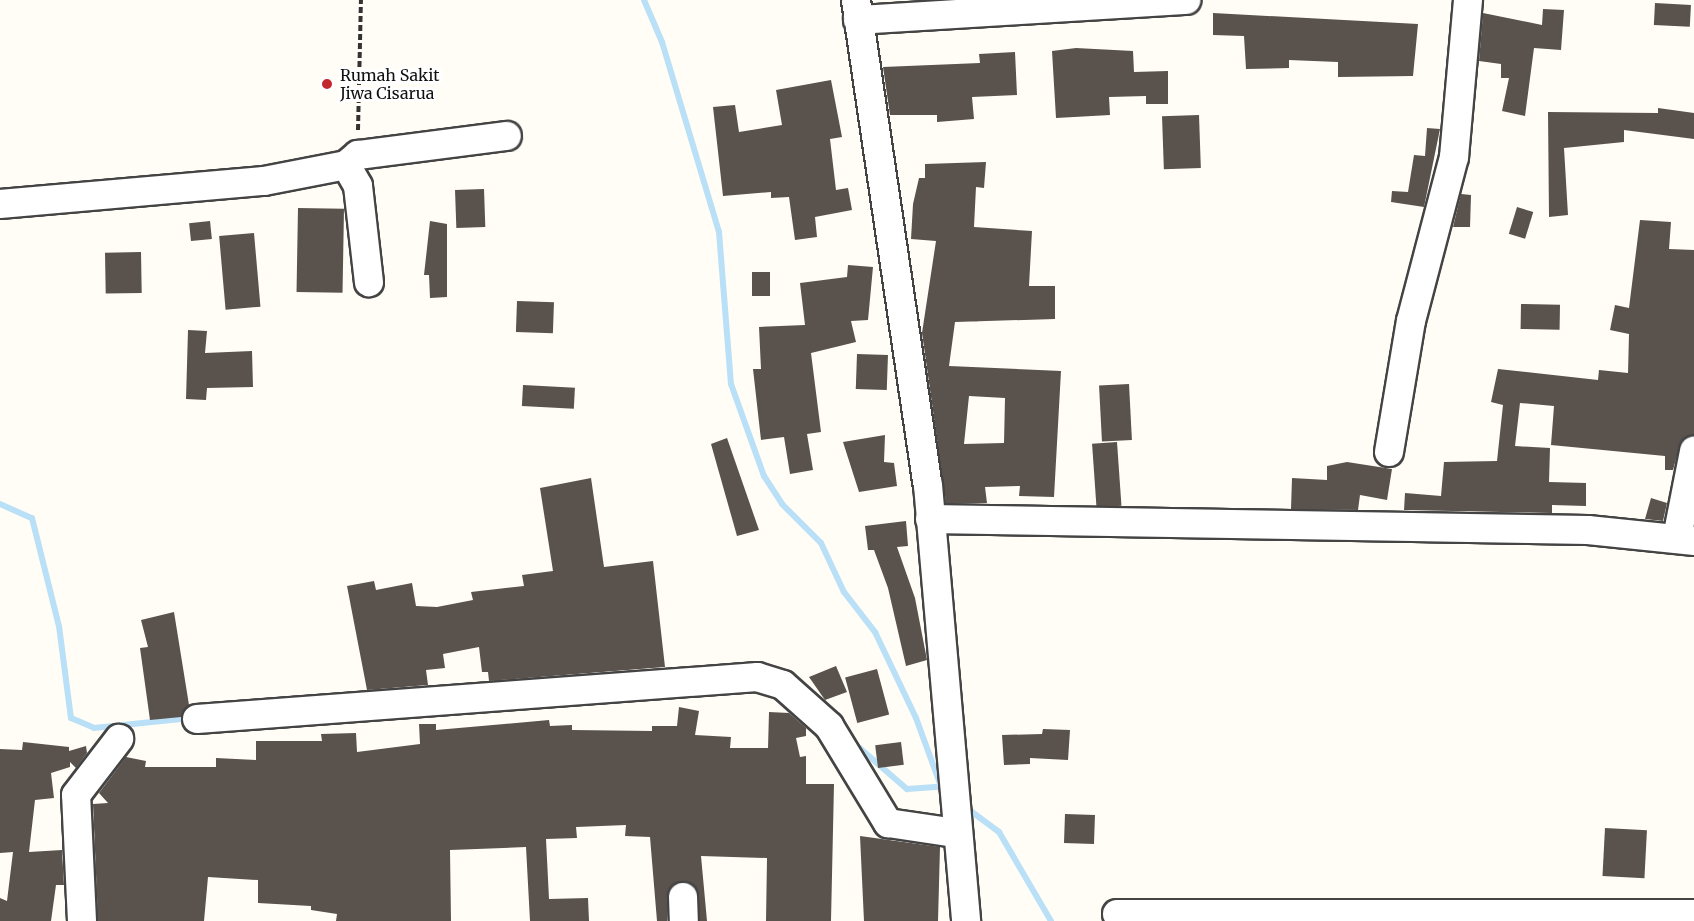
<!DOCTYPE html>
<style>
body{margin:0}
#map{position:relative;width:1694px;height:921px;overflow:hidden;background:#fffdf5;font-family:Merriweather,serif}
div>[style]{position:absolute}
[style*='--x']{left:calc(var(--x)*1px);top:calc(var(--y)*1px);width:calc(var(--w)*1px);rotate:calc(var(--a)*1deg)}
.stream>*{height:6px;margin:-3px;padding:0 3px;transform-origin:3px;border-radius:3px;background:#b9e0f7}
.building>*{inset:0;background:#5a524d;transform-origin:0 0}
.path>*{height:4px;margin-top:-2px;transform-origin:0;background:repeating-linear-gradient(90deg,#333 0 6px,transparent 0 9px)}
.roads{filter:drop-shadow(2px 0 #444) drop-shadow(-2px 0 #444) drop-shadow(0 2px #444) drop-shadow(0 -2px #444)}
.minor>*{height:28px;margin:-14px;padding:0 14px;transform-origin:14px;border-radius:14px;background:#fff}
.dots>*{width:16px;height:16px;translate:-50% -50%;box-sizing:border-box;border:3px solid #fff;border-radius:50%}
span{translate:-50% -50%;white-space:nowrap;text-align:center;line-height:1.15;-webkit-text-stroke:6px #fff;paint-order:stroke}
.poi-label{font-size:16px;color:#111}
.left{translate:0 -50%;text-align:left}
</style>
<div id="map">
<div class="stream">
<div style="--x:644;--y:0;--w:46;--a:66.8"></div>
<div style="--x:662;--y:42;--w:198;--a:73.3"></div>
<div style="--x:719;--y:232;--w:152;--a:85.5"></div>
<div style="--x:731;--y:384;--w:98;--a:70.3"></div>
<div style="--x:764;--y:476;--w:33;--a:57"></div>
<div style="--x:782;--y:504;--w:55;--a:45"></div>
<div style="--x:821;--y:543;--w:54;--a:64.9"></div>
<div style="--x:844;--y:592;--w:51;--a:52.2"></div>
<div style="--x:875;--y:632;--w:95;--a:64.5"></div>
<div style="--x:916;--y:718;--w:76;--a:69.9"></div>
<div style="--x:0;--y:504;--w:35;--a:24"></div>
<div style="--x:32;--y:518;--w:111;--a:76"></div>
<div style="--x:59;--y:626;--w:93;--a:82.6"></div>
<div style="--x:71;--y:718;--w:25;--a:23"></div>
<div style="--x:94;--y:728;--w:97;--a:-5.9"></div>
<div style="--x:855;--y:744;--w:69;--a:40.9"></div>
<div style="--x:907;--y:789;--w:32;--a:-4"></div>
<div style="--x:964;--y:806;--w:44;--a:36.6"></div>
<div style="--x:999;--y:832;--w:103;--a:59.7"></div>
</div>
<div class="building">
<div style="left:1655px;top:3px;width:36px;height:22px;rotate:3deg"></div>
<div style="clip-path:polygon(1543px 9px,1564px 10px,1561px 50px,1534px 48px,1525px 116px,1502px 111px,1509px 78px,1501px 78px,1501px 64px,1479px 61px,1483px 13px,1542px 25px)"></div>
<div style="clip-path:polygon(1213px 13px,1418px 24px,1413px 76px,1338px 77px,1338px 62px,1289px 60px,1289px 68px,1246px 69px,1244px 36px,1213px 35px)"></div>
<div style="clip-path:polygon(1076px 48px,1133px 51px,1134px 72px,1168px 71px,1168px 104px,1146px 104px,1146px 96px,1109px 97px,1110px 115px,1056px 118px,1052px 51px)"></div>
<div style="clip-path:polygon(1015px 52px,1017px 95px,972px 97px,974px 119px,937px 122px,937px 115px,890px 115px,883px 67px,980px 63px,979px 54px)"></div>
<div style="clip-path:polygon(831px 80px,842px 137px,830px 139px,836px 190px,848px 188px,852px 210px,815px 217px,817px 237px,795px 240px,789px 197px,771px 198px,771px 192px,723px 196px,713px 107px,735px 105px,739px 132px,782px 125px,776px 90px)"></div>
<div style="clip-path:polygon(1658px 108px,1694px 113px,1694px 139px,1624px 130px,1624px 142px,1564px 148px,1568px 215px,1549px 217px,1548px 112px,1658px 113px)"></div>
<div style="left:1199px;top:115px;width:53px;height:37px;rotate:88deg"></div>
<div style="clip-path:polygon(1427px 128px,1440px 129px,1424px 207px,1391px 202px,1392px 191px,1408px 192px,1414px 155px,1425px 156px)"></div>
<div style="clip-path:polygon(evenodd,986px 162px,984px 188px,976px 187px,974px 227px,1032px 231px,1029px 286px,1055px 286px,1055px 319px,955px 322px,949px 366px,1061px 371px,1054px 497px,1019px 496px,1020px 486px,985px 487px,987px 503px,946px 503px,922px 333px,936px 241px,911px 239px,913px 204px,919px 178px,925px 178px,925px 164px,986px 162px,969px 396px,1005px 398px,1004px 443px,964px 444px,969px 396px)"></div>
<div style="left:484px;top:189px;width:38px;height:29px;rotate:88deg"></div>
<div style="clip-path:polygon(1461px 194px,1471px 195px,1470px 227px,1453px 227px)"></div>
<div style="left:1517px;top:207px;width:17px;height:28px;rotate:17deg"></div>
<div style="left:298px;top:208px;width:46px;height:84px;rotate:1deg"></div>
<div style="clip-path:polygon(1640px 220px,1671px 222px,1669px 249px,1694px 250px,1694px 435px,1681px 441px,1673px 470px,1665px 470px,1665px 456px,1551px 445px,1554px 406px,1520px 403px,1515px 446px,1550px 448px,1549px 482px,1586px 483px,1586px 506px,1552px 505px,1552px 513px,1404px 510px,1405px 493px,1441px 496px,1444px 462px,1497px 461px,1503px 405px,1491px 402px,1498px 369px,1598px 380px,1599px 370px,1628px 373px,1629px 334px,1610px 330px,1615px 305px,1629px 308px)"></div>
<div style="left:210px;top:221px;width:18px;height:21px;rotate:84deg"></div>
<div style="clip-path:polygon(430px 221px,447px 224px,447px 297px,430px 298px,429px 275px,424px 275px)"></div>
<div style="left:254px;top:233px;width:74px;height:35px;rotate:85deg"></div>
<div style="left:141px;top:252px;width:41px;height:36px;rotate:89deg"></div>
<div style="clip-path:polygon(848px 265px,873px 267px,868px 320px,851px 321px,856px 342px,811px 353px,821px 432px,807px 434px,813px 470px,790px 474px,784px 437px,761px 440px,753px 369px,761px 369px,759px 327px,805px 325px,800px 283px,847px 277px)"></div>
<div style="left:752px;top:272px;width:18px;height:24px"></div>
<div style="left:517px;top:301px;width:37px;height:31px;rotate:2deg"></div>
<div style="left:1521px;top:304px;width:39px;height:25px;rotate:1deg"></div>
<div style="clip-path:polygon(188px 330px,207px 331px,205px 353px,252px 351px,253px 387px,207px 388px,206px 400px,186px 399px)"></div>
<div style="left:857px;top:354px;width:31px;height:35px;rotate:2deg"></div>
<div style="left:1129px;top:384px;width:56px;height:30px;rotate:87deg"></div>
<div style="left:523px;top:385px;width:52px;height:21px;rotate:3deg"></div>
<div style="clip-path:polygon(885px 435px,884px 462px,894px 463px,897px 486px,859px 492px,843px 442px)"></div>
<div style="clip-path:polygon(727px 438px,759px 530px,737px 536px,711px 444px)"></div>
<div style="left:1117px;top:442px;width:64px;height:25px;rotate:86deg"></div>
<div style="clip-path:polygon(1347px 462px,1392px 469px,1387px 500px,1360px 495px,1358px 510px,1291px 509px,1292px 478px,1327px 480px,1327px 466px)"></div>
<div style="clip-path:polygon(591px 478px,604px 567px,653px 561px,665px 667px,489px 681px,488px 672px,482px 672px,479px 647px,443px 654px,445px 668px,426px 670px,428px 685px,367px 690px,347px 586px,374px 581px,376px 590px,412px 583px,416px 606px,437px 607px,473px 600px,471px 592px,524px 586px,522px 575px,553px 571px,540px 488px)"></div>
<div style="clip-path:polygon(1651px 498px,1667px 503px,1663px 521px,1645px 519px)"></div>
<div style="clip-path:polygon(906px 521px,908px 546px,897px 547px,915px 598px,927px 660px,906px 666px,888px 588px,874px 550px,868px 550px,865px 526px)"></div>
<div style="clip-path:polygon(174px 612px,189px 705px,181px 717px,150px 720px,140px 648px,148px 647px,141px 620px)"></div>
<div style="clip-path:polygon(836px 666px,847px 692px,825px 700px,809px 677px)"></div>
<div style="left:877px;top:669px;width:47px;height:33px;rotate:75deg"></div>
<div style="clip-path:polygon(679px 707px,699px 711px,695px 735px,731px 737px,730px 748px,768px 748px,769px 712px,789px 713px,806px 728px,806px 736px,796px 738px,800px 757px,806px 756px,806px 784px,834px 784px,831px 921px,766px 921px,767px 858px,701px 856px,707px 921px,700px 921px,697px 889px,683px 881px,668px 890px,667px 921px,657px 921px,650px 837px,625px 836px,626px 825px,576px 827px,577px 838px,546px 839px,549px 899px,588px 898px,589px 921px,530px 921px,526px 847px,450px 850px,451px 921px,336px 921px,337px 914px,311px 910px,311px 906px,258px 903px,258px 880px,208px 877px,204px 921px,98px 921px,93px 804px,108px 803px,99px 793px,126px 757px,146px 761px,145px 767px,216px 767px,216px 758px,256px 760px,256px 741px,322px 741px,321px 734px,356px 733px,357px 752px,420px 744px,419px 724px,436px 724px,436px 730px,549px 720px,550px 726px,572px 725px,572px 730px,652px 731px,652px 726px,677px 726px)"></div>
<div style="clip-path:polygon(1043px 729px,1070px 730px,1068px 760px,1030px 758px,1030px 764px,1004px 765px,1002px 735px,1042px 734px)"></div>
<div style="clip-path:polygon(23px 742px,69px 747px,69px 751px,86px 746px,87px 753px,76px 768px,70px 762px,70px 767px,51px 773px,54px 798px,35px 800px,29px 852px,62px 850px,64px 885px,56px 885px,51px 921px,0 921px,0 898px,7px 901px,13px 852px,0 853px,0 749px,22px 750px)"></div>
<div style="left:901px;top:742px;width:23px;height:26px;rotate:83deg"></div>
<div style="left:1065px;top:814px;width:30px;height:29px;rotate:2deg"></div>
<div style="left:1605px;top:828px;width:42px;height:48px;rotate:3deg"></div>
<div style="clip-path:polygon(860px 836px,940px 847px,938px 921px,864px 921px)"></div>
</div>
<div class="path">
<div style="--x:358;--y:130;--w:130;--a:-88.7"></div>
</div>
<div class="roads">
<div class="minor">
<div style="--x:856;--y:0;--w:490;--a:81.6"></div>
<div style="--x:928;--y:485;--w:438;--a:85"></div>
<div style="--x:858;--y:20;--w:329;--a:-3.5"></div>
<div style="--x:346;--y:165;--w:24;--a:60"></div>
<div style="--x:358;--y:186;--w:97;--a:83.5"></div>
<div style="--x:0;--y:204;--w:265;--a:-5"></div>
<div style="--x:264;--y:181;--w:84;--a:-11"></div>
<div style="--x:346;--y:165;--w:16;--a:-40"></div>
<div style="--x:358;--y:155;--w:150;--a:-7.3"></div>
<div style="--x:1389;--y:452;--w:133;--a:-80.5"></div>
<div style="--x:1411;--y:321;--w:170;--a:-75.3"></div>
<div style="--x:1454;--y:157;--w:158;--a:-84.9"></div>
<div style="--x:930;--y:519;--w:658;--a:0.96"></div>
<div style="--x:1588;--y:530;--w:107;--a:5.9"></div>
<div style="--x:1677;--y:538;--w:89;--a:-78.9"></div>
<div style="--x:197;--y:719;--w:562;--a:-4.29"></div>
<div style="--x:757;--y:677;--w:27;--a:17"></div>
<div style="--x:783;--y:685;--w:62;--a:41.7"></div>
<div style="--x:829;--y:726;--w:114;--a:58.7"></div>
<div style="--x:888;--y:823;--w:69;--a:8.4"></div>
<div style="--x:683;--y:897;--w:24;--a:88"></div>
<div style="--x:1117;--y:914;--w:577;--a:0"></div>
<div style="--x:82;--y:921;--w:126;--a:-92.7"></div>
<div style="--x:76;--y:795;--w:71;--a:-52.5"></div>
</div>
</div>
<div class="dots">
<div style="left:327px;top:84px;background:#c4262e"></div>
</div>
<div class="poi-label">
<span class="left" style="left:340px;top:84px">Rumah Sakit<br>Jiwa Cisarua</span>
</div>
</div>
